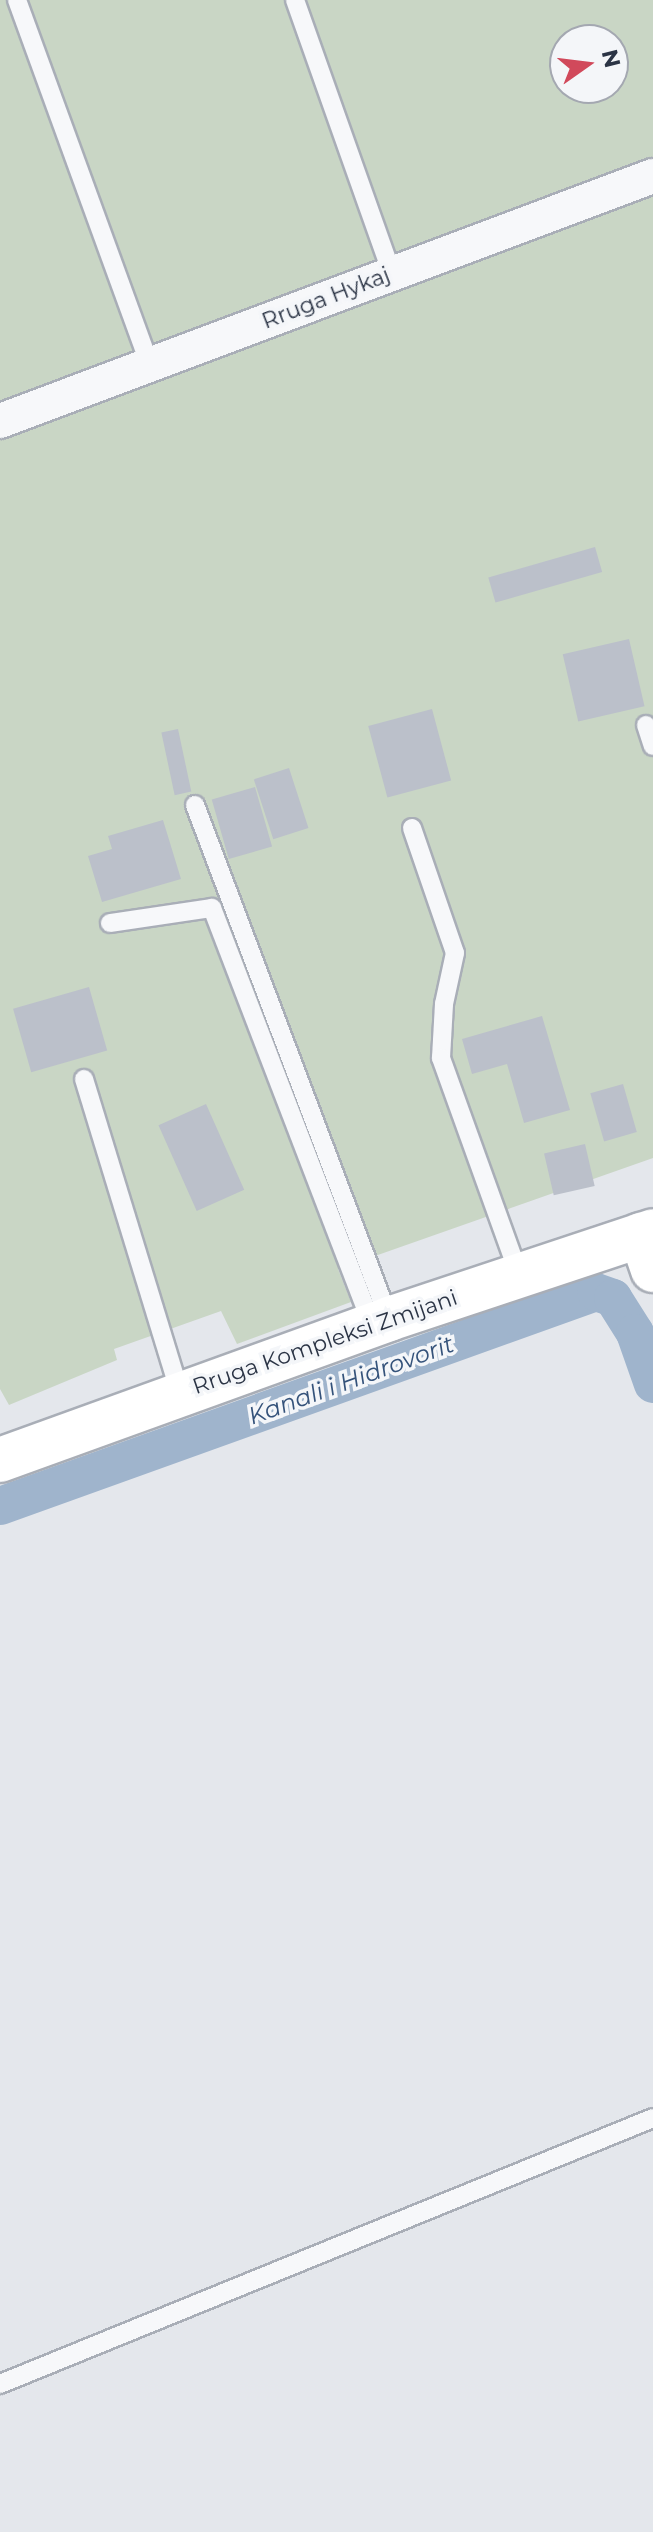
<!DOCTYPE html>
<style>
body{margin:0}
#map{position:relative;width:653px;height:2532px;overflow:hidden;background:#e4e7ec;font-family:Montserrat,sans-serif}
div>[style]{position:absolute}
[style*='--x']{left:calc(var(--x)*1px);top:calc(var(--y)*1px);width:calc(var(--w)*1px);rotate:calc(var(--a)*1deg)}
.green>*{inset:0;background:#c9d6c5}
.canal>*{height:38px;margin:-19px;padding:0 19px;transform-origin:19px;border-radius:19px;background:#9fb4cc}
.building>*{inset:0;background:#bbc0ca;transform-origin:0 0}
.roads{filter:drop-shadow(2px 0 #a9aeb7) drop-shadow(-2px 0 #a9aeb7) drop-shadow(0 2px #a9aeb7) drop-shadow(0 -2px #a9aeb7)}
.lane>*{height:18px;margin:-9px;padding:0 9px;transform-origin:9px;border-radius:9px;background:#f7f8fa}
.street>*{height:34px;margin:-17px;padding:0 17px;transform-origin:17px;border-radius:17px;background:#f7f8fa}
.secondary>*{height:44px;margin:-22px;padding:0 22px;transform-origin:22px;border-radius:22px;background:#fff}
.primary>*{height:44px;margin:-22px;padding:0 22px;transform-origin:22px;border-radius:22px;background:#fff}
span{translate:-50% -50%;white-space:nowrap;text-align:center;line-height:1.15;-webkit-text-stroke:7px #f4f6f9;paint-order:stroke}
.street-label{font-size:22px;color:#2b3445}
.water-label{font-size:24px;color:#34527a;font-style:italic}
.north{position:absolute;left:549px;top:24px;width:80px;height:80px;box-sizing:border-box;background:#f4f6f9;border:2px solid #a4a8b1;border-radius:50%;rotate:76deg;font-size:22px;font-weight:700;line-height:32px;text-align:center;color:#2b3445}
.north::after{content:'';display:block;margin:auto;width:28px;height:36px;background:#d1495b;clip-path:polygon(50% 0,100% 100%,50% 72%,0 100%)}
</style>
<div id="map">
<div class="green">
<div style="clip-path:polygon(evenodd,0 0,653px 0,653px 1158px,338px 1269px,351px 1302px,237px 1344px,221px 1311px,114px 1349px,117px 1360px,9px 1405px,0 1389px,0 0,565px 40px,613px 40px,613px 88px,565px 88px,565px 40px)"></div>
</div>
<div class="canal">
<div style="--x:0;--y:1506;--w:633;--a:-19.75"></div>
<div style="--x:596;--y:1292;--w:18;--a:19"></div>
<div style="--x:613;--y:1298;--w:41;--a:57.8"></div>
<div style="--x:635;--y:1333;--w:54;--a:70.6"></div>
</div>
<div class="building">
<div style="left:595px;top:547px;width:26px;height:111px;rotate:74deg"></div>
<div style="left:629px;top:639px;width:69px;height:68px;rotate:77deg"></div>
<div style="left:432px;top:709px;width:74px;height:66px;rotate:75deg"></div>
<div style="left:178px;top:729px;width:64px;height:17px;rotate:78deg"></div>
<div style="left:289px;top:768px;width:63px;height:37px;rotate:72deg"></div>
<div style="left:255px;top:787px;width:62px;height:45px;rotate:74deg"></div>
<div style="clip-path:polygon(163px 820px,181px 879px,102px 902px,88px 856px,112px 849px,108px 836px)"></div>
<div style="left:89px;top:987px;width:66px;height:79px;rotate:74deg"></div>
<div style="clip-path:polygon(542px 1016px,570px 1110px,524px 1123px,507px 1064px,472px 1074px,462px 1039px)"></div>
<div style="left:623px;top:1084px;width:50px;height:34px;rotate:74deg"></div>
<div style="left:206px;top:1104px;width:94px;height:52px;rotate:66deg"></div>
<div style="left:585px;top:1144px;width:43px;height:42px;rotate:77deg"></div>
</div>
<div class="roads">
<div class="lane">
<div style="--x:17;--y:0;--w:388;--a:70"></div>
<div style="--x:295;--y:0;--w:291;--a:70.5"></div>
<div style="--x:646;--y:725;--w:22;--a:72"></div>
<div style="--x:195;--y:805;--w:549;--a:69.32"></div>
<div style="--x:412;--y:828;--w:132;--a:71"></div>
<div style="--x:455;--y:953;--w:52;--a:102.2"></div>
<div style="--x:444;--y:1004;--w:54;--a:93.2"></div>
<div style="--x:441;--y:1058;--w:231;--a:70.2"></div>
<div style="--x:110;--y:923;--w:103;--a:-8.4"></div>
<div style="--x:212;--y:908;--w:447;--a:69"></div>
<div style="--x:84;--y:1079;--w:328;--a:73"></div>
<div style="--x:0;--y:2384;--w:705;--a:-22.16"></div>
</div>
<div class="street">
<div style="--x:0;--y:421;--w:697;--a:-20.57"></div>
</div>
<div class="secondary">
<div style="--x:641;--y:1235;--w:37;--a:71"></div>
</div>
<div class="primary">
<div style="--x:0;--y:1460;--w:414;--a:-19.9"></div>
<div style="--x:389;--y:1319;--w:278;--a:-18.4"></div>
</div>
</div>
<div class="street-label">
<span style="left:326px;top:298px;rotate:-21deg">Rruga Hykaj</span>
<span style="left:325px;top:1342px;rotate:-19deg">Rruga Kompleksi Zmijani</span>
</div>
<div class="water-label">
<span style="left:351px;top:1380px;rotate:-20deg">Kanali i Hidrovorit</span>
</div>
<div class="north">N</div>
</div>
